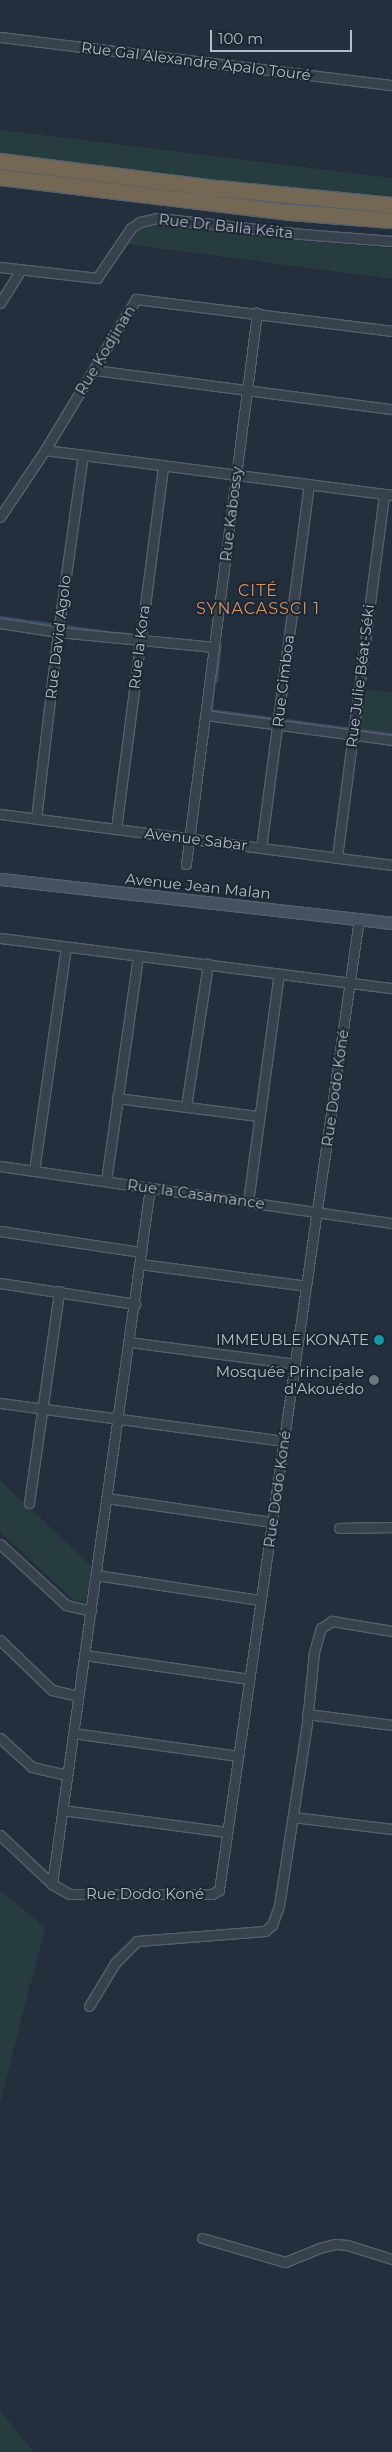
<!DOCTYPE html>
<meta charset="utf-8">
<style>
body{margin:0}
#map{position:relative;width:392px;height:2452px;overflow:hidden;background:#242f3e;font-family:Montserrat,sans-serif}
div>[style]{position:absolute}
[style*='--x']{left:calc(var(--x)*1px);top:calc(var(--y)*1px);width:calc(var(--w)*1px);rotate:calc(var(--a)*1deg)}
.green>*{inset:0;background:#263c3f}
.stream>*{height:3px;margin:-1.5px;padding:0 1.5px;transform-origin:1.5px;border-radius:1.5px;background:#394c67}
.roads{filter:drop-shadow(1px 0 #565f6c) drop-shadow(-1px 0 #565f6c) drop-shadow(0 1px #565f6c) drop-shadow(0 -1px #565f6c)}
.street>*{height:9px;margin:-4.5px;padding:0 4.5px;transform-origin:4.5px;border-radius:4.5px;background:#38414e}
.secondary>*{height:11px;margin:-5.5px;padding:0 5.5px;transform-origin:5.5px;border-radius:5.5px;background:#465061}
.highway>*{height:15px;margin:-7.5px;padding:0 7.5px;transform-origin:7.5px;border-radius:7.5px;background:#746855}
.dots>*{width:14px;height:14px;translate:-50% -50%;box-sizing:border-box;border:2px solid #1d2633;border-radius:50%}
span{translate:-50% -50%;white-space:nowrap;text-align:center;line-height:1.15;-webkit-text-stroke:4px #1d2633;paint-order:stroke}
.street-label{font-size:15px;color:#b4bcc9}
.poi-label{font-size:15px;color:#b4bcc9}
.right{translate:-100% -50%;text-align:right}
.neighbourhood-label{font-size:16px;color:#d59563;letter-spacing:1px}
.scale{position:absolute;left:210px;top:30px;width:142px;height:22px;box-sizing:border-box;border:2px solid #b4bcc9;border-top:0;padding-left:6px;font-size:15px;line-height:18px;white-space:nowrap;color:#b4bcc9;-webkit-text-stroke:4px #1d2633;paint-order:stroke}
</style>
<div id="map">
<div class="green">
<div style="clip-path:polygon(0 130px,392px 178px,392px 196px,270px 186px,0 153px)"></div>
<div style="clip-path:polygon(153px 223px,307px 241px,392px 248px,392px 279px,127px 244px,136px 233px)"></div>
<div style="clip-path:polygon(365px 689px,392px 693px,392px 734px,360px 730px)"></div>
<div style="clip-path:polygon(0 1480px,91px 1566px,86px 1603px,73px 1599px,0 1532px)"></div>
<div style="clip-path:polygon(0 1890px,45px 1928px,0 2103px)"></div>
<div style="clip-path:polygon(0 2411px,34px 2452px,0 2452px)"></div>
</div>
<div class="stream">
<div style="--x:0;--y:617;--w:124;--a:7.9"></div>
<div style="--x:121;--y:633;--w:14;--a:8"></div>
<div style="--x:214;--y:680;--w:30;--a:96"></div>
<div style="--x:211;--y:710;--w:183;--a:7.6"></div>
<div style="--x:216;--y:681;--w:37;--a:-84"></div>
</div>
<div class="roads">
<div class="street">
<div style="--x:0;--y:37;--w:395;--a:7"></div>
<div style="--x:0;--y:267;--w:98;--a:6.5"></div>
<div style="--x:97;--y:278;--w:60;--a:-55.8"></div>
<div style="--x:131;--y:228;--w:11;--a:-34"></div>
<div style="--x:140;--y:222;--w:17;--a:-13"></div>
<div style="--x:157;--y:218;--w:146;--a:6.3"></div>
<div style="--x:302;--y:234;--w:90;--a:4.4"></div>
<div style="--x:0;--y:303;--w:39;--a:-58"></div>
<div style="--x:94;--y:370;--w:301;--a:7.5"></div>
<div style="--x:45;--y:450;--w:350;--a:7.4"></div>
<div style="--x:0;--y:517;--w:81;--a:-56.1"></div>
<div style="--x:45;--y:450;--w:176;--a:-58.9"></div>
<div style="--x:136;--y:299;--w:258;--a:7.1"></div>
<div style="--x:0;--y:623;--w:59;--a:8.8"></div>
<div style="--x:58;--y:632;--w:157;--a:5.5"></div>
<div style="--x:205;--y:715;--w:189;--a:7.6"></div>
<div style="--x:0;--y:814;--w:395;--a:7.4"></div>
<div style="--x:36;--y:819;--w:188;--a:-83.3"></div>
<div style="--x:58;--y:632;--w:179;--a:-82"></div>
<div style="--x:116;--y:829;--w:366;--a:-82.6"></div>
<div style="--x:261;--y:848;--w:367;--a:-82.5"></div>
<div style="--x:337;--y:857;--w:366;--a:-82.6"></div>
<div style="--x:186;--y:864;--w:556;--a:-82.66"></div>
<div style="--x:0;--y:938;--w:395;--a:7.3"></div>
<div style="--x:117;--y:1098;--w:142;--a:7.3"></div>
<div style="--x:186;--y:1106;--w:144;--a:-81.2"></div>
<div style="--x:0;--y:1166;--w:396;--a:8.3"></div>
<div style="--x:34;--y:1171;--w:226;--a:-81.9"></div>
<div style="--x:106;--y:1181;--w:227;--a:-81.9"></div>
<div style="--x:248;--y:1202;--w:230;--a:-82.3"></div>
<div style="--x:0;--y:1231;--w:143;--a:8.5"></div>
<div style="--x:140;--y:1264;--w:167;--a:7.5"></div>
<div style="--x:0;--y:1283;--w:137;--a:8.8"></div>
<div style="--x:129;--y:1342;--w:167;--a:7.5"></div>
<div style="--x:0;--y:1403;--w:286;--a:7.6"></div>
<div style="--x:107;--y:1498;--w:167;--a:8.3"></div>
<div style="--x:29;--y:1503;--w:214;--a:-81.9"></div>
<div style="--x:339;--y:1528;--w:53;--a:-1.1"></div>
<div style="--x:0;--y:1544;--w:90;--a:42.7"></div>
<div style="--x:66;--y:1605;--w:26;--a:13"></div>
<div style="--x:96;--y:1575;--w:166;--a:8.7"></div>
<div style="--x:0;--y:1640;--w:72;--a:43.9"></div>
<div style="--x:52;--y:1690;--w:27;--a:13"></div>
<div style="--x:85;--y:1655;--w:166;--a:8.3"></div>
<div style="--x:307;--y:1714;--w:86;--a:7.4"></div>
<div style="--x:73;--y:1733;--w:167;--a:7.9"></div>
<div style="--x:0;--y:1738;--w:43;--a:42.2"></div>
<div style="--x:32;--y:1767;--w:36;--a:13"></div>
<div style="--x:62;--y:1810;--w:166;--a:7.6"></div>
<div style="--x:293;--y:1817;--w:100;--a:6.9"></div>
<div style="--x:0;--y:1835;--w:71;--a:43.3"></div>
<div style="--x:52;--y:1884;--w:20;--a:30"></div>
<div style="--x:69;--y:1894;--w:143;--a:0"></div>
<div style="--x:212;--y:1894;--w:8;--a:-30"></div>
<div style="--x:219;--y:1890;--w:981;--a:-81.8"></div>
<div style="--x:52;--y:1884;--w:703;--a:-81.99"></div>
<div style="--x:89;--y:2006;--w:50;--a:-58.8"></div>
<div style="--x:115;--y:1963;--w:31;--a:-45"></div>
<div style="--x:137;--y:1941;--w:128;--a:-4.5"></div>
<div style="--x:265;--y:1931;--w:9;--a:-41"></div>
<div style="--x:272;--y:1925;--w:20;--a:-70"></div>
<div style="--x:279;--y:1906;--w:186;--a:-81.3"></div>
<div style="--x:307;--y:1722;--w:70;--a:-84.3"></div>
<div style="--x:314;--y:1652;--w:25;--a:-74"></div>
<div style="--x:321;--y:1628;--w:13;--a:-32"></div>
<div style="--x:332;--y:1621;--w:61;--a:9.5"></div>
<div style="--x:202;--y:2238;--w:86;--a:16.1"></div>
<div style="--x:285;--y:2262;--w:37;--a:-22"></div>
<div style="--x:319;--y:2248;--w:16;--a:-14"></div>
<div style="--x:335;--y:2244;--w:12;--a:5"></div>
<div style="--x:347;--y:2245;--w:47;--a:17.3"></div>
</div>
<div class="secondary">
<div style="--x:0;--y:879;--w:394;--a:6.4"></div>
</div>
<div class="highway">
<div style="--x:0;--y:161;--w:219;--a:7.1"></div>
<div style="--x:217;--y:188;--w:176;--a:5.5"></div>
<div style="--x:0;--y:177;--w:292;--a:6.9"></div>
<div style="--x:290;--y:212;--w:102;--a:4.5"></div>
</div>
</div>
<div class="dots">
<div style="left:379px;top:1340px;background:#0f9aa8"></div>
<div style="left:374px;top:1380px;background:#6b7280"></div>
</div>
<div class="street-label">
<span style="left:196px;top:61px;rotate:7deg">Rue Gal Alexandre Apalo Touré</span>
<span style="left:226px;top:226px;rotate:6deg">Rue Dr Balla Kéita</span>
<span style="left:105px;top:350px;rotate:-59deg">Rue Kodjinan</span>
<span style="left:231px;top:514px;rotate:-83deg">Rue Kabossy</span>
<span style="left:58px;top:637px;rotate:-83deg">Rue David Agolo</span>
<span style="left:139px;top:647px;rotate:-83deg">Rue la Kora</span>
<span style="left:360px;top:676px;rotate:-83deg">Rue Julie Béat-Séki</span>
<span style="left:283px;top:681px;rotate:-83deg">Rue Cimboa</span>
<span style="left:196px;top:839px;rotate:7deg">Avenue Sabar</span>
<span style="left:198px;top:886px;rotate:6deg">Avenue Jean Malan</span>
<span style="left:335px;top:1088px;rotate:-82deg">Rue Dodo Koné</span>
<span style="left:196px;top:1194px;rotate:8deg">Rue la Casamance</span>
<span style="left:277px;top:1489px;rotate:-82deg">Rue Dodo Koné</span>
<span style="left:145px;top:1894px">Rue Dodo Koné</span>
</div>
<div class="poi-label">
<span class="right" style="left:369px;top:1340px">IMMEUBLE KONATE</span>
<span class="right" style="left:364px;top:1380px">Mosquée Principale<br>d'Akouédo</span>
</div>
<div class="neighbourhood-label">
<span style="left:258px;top:600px">CITÉ<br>SYNACASSCI 1</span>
</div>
<div class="scale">100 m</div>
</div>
